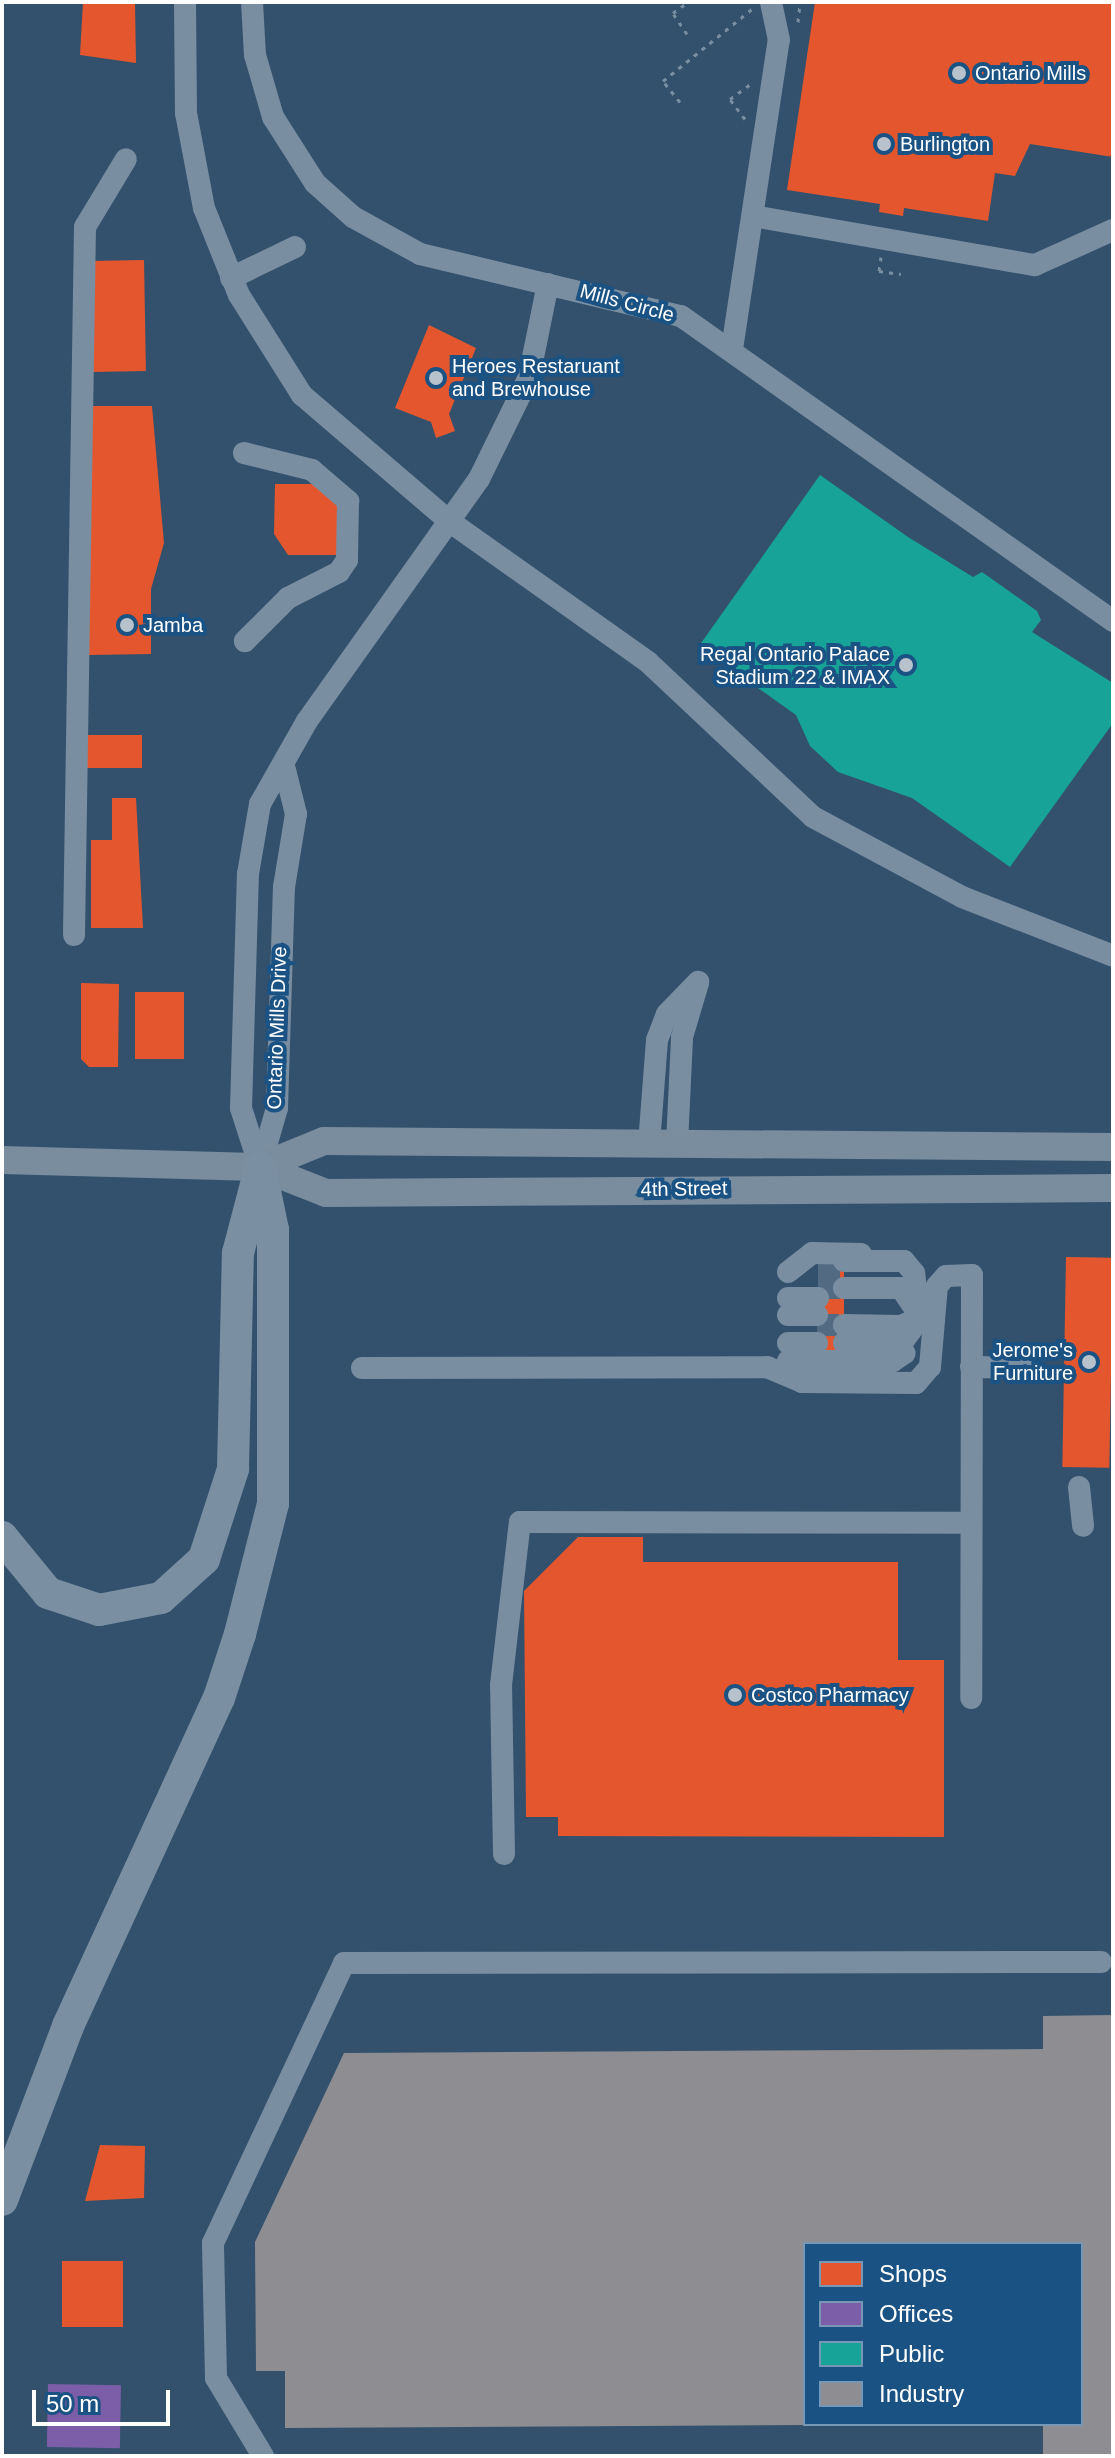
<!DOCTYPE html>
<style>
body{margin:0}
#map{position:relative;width:1115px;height:2458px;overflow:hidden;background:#33516c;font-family:Helvetica,sans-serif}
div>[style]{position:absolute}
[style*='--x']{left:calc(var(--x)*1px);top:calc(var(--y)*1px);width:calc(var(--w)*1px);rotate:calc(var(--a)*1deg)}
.shops>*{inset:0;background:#e4572e;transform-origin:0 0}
.offices>*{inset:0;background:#7b5ea7;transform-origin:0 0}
.public>*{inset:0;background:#17a398}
.industry>*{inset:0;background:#8d8d92}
.minor-tunnel>*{height:22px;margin-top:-11px;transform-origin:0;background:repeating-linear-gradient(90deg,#526b82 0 22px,transparent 0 33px)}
.path>*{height:3px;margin-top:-1.5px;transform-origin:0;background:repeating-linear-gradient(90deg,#7a8ea2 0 4px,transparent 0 10px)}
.minor>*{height:22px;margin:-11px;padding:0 11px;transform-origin:11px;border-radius:11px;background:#7a8ea2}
.major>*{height:28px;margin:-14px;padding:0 14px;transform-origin:14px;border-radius:14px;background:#798d9f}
.highway>*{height:32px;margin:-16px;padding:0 16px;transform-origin:16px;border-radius:16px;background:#7a90a2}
.dots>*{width:22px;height:22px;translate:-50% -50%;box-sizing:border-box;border:4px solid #1b5284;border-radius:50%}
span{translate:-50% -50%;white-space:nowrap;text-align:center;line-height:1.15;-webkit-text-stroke:8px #1b5284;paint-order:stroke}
.poi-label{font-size:20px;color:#fff}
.left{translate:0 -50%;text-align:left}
.right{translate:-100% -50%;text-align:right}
.street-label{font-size:20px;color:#fff}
.frame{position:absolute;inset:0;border:4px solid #fff;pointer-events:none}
.legend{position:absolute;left:803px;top:2242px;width:280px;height:184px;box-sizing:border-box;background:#1b5284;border:2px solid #7697b5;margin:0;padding:10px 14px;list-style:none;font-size:24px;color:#fff}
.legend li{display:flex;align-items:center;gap:16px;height:40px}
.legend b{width:40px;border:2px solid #7697b5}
.scale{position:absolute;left:32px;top:2390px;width:138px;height:36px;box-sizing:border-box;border:4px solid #fff;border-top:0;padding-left:10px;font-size:24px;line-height:28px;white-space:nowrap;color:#fff;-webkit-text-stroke:6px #1b5284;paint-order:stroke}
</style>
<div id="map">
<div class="shops">
<div style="clip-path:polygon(83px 2px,135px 2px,136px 63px,80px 55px)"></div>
<div style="clip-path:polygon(815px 2px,1113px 2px,1113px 157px,1030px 144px,1015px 176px,995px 173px,988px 221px,904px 208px,903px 216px,879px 212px,880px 204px,787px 190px)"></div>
<div style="left:144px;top:260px;width:111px;height:53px;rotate:89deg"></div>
<div style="clip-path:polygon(429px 325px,476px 348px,449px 414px,455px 431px,436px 438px,431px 422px,395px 408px)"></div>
<div style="clip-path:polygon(87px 406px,152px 406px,164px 543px,151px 589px,151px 654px,88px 655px)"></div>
<div style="clip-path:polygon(275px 484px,326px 484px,338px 494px,338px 555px,288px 555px,274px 534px)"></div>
<div style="left:87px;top:735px;width:55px;height:33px"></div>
<div style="clip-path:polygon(112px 798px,136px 798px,143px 928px,91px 928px,91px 840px,112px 840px)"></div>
<div style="clip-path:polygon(81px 983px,119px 984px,118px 1067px,89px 1067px,81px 1059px)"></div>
<div style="left:135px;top:992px;width:49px;height:67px"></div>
<div style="left:818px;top:1256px;width:26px;height:96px"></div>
<div style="left:1066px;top:1257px;width:47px;height:210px;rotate:1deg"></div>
<div style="clip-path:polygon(578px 1537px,643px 1537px,643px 1562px,898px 1562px,898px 1660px,944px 1660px,944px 1837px,558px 1836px,558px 1817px,526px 1817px,524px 1591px)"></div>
<div style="clip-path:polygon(100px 2145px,145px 2146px,144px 2198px,85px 2201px)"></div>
<div style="left:62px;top:2261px;width:61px;height:66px"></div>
</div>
<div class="offices">
<div style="left:48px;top:2384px;width:73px;height:63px;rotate:1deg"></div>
</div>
<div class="public">
<div style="clip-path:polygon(820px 475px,908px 537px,973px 577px,982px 572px,1037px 611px,1041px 620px,1032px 632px,1113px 683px,1113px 723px,1010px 867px,912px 798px,838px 772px,810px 746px,796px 715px,699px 646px)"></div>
</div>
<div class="industry">
<div style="clip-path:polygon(1113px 2015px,1113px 2455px,1043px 2455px,1043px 2424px,1081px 2424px,1081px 2244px,805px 2244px,805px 2425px,285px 2428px,285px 2371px,256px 2371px,255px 2242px,344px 2053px,1043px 2049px,1043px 2016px)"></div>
</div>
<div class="minor-tunnel">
<div style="--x:818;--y:1271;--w:26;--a:0"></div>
<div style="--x:818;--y:1288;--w:26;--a:0"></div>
<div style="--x:817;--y:1325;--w:27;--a:0"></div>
</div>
<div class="path">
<div style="--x:798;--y:22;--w:20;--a:-84"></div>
<div style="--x:687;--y:34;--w:25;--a:-124"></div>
<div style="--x:673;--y:13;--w:19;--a:-36"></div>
<div style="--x:680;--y:102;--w:27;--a:-129"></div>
<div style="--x:663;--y:81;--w:116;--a:-39"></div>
<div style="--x:745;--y:119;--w:25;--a:-127"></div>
<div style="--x:730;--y:99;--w:26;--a:-36"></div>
<div style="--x:881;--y:257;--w:14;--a:98"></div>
<div style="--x:879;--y:271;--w:22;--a:8"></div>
</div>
<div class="minor">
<div style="--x:185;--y:2;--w:111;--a:89.5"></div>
<div style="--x:186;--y:113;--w:97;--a:79.3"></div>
<div style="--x:204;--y:208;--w:94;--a:68.1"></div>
<div style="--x:239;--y:295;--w:118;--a:57.8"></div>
<div style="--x:302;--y:395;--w:194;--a:40.6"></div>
<div style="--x:449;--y:521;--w:244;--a:35.3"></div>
<div style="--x:648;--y:662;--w:226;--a:43.2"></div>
<div style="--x:813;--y:817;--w:169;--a:28.2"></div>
<div style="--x:962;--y:897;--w:162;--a:21.3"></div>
<div style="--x:252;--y:2;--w:53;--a:86.8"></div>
<div style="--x:255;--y:55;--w:65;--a:73.8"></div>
<div style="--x:273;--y:117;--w:78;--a:57.5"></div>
<div style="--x:315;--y:183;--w:51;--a:41.8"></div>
<div style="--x:353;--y:217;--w:77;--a:28.9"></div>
<div style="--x:420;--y:254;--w:268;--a:13.4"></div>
<div style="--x:681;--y:316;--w:529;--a:35.22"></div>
<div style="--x:753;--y:216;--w:286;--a:9.9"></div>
<div style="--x:1035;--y:265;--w:85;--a:-24.2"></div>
<div style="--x:231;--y:278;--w:71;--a:-25.8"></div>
<div style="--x:732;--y:349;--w:313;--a:-81.4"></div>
<div style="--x:779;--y:40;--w:39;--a:-102"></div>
<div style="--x:244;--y:453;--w:70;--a:14"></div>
<div style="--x:312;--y:470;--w:48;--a:40.7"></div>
<div style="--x:348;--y:501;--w:59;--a:91"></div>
<div style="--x:347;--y:560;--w:14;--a:124"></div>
<div style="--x:339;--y:572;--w:57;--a:153"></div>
<div style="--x:288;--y:598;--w:61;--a:135"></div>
<div style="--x:74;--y:935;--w:708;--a:-89.11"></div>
<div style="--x:85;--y:227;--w:79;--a:-58.9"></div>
<div style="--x:649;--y:1144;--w:104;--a:-85.6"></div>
<div style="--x:657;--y:1040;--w:28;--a:-69"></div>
<div style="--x:667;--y:1014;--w:45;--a:-45.9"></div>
<div style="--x:677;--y:1144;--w:107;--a:-87.3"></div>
<div style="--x:682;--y:1037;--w:56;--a:-73.5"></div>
<div style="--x:260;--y:1167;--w:62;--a:-107.9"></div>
<div style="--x:241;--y:1108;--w:234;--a:-88.3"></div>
<div style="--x:248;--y:874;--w:71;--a:-80.3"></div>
<div style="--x:260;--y:804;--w:95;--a:-60.5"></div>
<div style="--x:307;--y:721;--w:297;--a:-54.6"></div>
<div style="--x:479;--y:479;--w:114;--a:-63.9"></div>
<div style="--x:529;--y:377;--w:95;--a:-78.5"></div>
<div style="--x:260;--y:1167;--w:61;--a:-73.9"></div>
<div style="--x:277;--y:1108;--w:221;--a:-88.2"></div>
<div style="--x:284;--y:887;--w:74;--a:-80.7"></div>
<div style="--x:296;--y:814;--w:45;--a:-104"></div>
<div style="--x:844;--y:1261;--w:60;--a:0"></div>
<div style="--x:904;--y:1261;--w:16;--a:50"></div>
<div style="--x:914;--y:1273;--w:45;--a:82.4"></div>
<div style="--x:920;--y:1318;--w:31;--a:126"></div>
<div style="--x:902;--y:1343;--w:58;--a:180"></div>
<div style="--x:788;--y:1272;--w:31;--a:-38"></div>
<div style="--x:812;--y:1253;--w:49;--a:1.2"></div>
<div style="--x:844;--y:1288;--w:57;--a:0"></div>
<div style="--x:901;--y:1288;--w:30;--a:56"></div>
<div style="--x:788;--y:1298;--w:30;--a:0"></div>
<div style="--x:788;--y:1315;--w:29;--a:0"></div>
<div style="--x:844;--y:1325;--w:57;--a:1"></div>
<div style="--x:901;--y:1326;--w:21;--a:-23"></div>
<div style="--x:788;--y:1343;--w:29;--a:0"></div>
<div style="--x:788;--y:1361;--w:105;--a:0"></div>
<div style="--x:893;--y:1361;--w:14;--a:-34"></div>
<div style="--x:971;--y:1367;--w:59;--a:1"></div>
<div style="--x:362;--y:1368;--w:405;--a:-0.1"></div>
<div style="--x:767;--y:1367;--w:38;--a:23"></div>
<div style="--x:802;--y:1382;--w:114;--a:0.5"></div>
<div style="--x:916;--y:1383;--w:21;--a:-49"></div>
<div style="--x:930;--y:1367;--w:81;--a:-85.1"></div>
<div style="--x:937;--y:1286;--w:13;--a:-48"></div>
<div style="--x:946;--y:1276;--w:26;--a:-2"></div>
<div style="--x:972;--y:1275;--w:423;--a:90.1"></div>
<div style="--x:1079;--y:1487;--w:39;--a:84"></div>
<div style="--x:504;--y:1854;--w:169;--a:-91"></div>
<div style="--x:501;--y:1685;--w:164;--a:-83.4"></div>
<div style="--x:520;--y:1522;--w:450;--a:0.1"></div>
<div style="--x:263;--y:2456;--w:91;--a:-121.1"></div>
<div style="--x:216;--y:2378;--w:135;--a:-91.3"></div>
<div style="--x:213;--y:2243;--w:309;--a:-64.9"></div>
<div style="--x:344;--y:1963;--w:757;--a:-0.08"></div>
</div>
<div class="major">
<div style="--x:2;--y:1160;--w:258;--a:1.6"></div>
<div style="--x:260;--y:1167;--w:71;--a:21.5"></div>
<div style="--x:326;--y:1193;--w:787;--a:-0.36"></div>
<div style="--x:260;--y:1167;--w:69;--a:-22.1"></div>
<div style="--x:324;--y:1141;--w:789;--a:0.44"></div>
</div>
<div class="highway">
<div style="--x:2;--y:1537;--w:72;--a:50.6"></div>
<div style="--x:48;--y:1593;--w:54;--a:18.4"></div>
<div style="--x:99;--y:1610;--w:63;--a:-11"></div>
<div style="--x:161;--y:1598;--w:58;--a:-42.2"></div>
<div style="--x:204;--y:1559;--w:95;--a:-72.1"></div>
<div style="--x:233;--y:1469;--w:216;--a:-88.7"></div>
<div style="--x:238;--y:1253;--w:79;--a:-75.3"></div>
<div style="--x:2;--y:2200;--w:186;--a:-69.2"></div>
<div style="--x:68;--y:2026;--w:361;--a:-65.3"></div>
<div style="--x:219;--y:1698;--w:67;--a:-71.8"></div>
<div style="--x:240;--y:1634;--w:134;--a:-75.8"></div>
<div style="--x:273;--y:1504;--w:274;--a:-90"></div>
<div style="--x:273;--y:1230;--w:64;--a:-101.7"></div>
</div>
<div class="dots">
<div style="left:959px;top:73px;background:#b8c2cc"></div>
<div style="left:884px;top:144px;background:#b8c2cc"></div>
<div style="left:436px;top:378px;background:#b8c2cc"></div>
<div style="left:127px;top:625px;background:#b8c2cc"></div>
<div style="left:906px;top:665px;background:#b8c2cc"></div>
<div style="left:1089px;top:1362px;background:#b8c2cc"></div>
<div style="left:735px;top:1695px;background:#b8c2cc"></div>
</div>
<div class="poi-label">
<span class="left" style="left:975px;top:73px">Ontario Mills</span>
<span class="left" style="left:900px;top:144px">Burlington</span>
<span class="left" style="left:452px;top:378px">Heroes Restaruant<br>and Brewhouse</span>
<span class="left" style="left:143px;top:625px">Jamba</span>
<span class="right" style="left:890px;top:666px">Regal Ontario Palace<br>Stadium 22 &amp; IMAX</span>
<span class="right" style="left:1073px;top:1362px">Jerome's<br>Furniture</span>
<span class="left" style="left:751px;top:1695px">Costco Pharmacy</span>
</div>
<div class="street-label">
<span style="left:627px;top:303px;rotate:15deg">Mills Circle</span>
<span style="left:277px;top:1028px;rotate:-88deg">Ontario Mills Drive</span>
<span style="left:684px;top:1189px;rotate:-1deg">4th Street</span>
</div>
<div class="frame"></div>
<ul class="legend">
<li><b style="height:22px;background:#e4572e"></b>Shops</li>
<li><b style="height:22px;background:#7b5ea7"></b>Offices</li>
<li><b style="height:22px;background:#17a398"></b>Public</li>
<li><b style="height:22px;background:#8d8d92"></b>Industry</li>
</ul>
<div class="scale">50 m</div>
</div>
